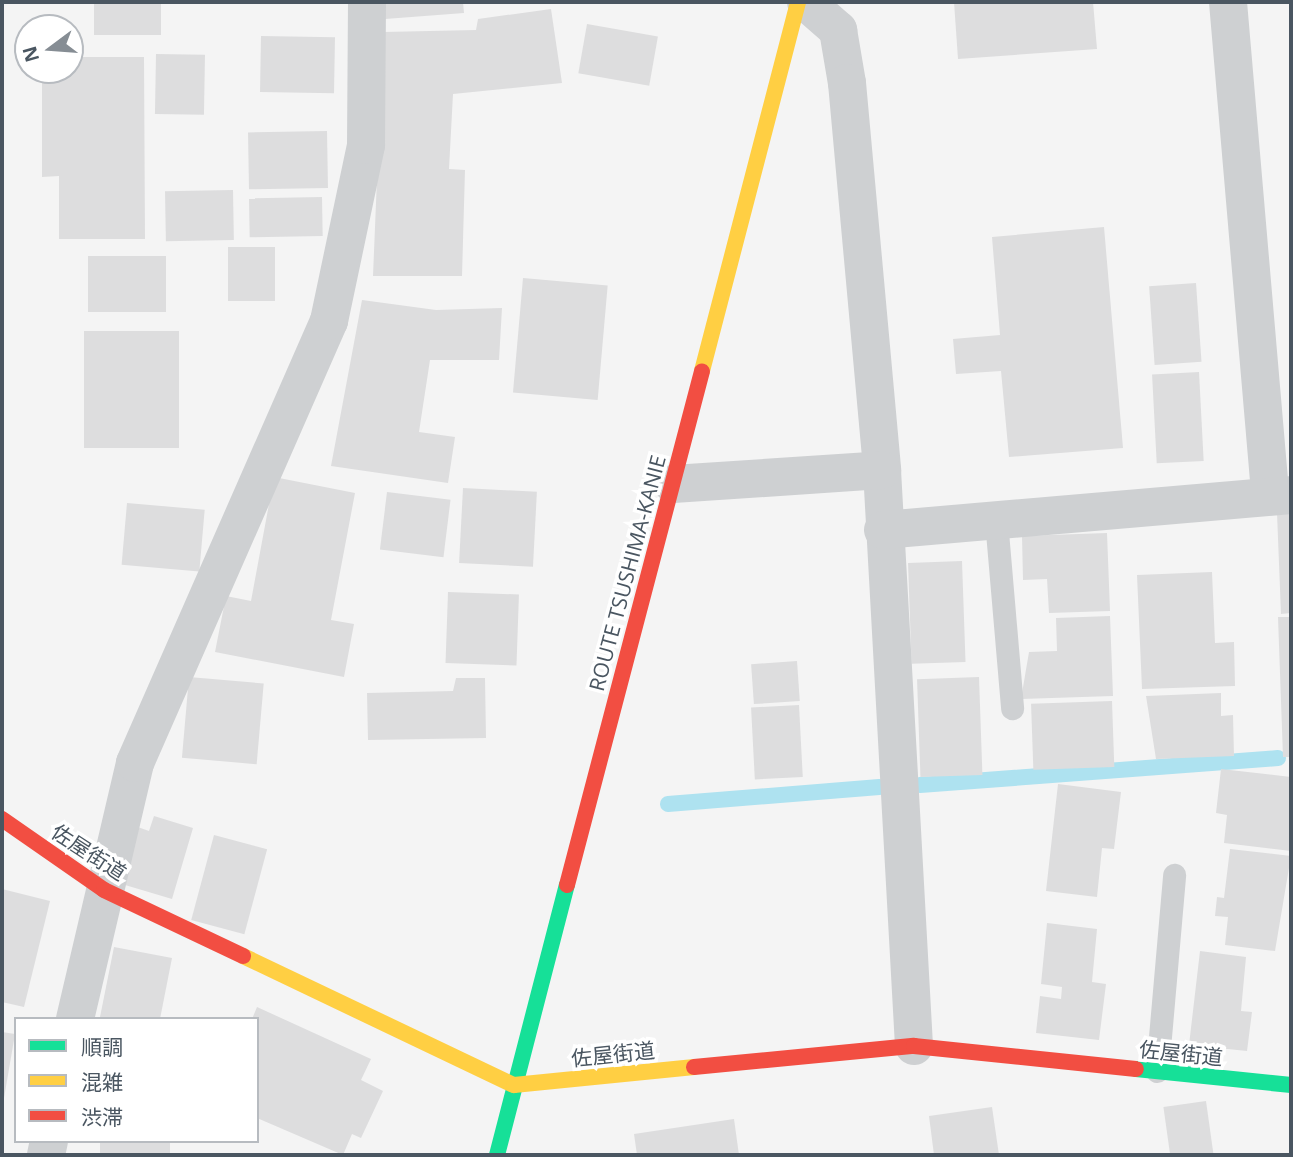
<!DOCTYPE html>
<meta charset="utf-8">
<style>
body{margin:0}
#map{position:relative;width:1293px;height:1157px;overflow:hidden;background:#f4f4f4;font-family:"Open Sans","Noto Sans JP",sans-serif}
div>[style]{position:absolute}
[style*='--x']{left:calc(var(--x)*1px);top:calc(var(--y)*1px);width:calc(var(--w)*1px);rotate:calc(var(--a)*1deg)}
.stream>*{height:16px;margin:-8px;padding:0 8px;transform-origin:8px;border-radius:8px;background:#aee2f0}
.building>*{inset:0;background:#ddddde;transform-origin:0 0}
.lane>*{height:23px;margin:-11.5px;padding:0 11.5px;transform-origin:11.5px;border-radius:11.5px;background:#ced0d2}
.street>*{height:38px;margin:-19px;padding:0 19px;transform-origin:19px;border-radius:19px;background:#ced0d2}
.fast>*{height:16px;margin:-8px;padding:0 8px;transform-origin:8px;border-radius:8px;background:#16e098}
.slow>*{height:16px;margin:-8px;padding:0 8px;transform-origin:8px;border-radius:8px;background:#ffcf43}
.jam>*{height:16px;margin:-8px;padding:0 8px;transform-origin:8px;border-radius:8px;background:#f24e42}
span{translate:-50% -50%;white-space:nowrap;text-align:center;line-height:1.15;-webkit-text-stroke:7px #fff;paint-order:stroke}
.street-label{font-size:21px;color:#4a5661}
.frame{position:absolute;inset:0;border:4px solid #4a5661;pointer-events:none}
.legend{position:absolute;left:14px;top:1017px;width:245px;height:126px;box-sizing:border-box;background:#fff;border:2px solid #b7bbc0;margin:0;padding:9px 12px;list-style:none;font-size:21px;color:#4a5661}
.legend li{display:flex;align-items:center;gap:14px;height:35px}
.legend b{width:35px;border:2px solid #b7bbc0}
.north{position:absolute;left:14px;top:14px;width:70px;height:70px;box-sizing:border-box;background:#fff;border:2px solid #b7bbc0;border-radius:50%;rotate:254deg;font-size:19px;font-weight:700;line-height:28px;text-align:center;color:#4a5661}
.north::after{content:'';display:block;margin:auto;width:24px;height:32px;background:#868d94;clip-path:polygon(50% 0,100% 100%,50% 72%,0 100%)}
</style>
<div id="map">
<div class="stream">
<div style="--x:920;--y:785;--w:359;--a:-4.3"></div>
<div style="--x:668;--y:804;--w:212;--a:-4.6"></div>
</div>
<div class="building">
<div style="left:94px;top:2px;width:67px;height:33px"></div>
<div style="clip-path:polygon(383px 2px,463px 2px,464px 13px,385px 19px)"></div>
<div style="clip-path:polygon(954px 2px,1093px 2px,1097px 49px,958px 59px)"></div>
<div style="clip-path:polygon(551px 9px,562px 83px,453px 94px,449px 169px,465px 170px,462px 276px,373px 276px,383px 32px,476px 30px,478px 19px)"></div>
<div style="left:587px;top:24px;width:72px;height:50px;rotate:10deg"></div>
<div style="left:261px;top:36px;width:74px;height:56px;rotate:1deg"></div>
<div style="left:156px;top:54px;width:49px;height:60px;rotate:1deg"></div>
<div style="clip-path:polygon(70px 57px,144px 57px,145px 239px,59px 239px,59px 176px,42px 177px,42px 81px,58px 80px,58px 70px,70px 70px)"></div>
<div style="left:327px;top:131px;width:57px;height:79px;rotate:89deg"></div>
<div style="left:233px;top:190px;width:50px;height:68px;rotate:89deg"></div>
<div style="left:322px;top:197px;width:39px;height:73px;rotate:89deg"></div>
<div style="clip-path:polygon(1104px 227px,1123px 448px,1009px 457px,1001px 371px,956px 374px,953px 339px,1000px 335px,992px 237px)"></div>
<div style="left:228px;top:247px;width:47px;height:54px"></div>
<div style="left:166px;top:256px;width:56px;height:78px;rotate:90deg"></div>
<div style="left:523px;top:278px;width:85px;height:115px;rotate:5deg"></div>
<div style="left:1196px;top:283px;width:79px;height:47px;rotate:86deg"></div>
<div style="clip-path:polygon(362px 300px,436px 310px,502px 308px,499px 360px,430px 360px,419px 432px,455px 437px,448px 483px,331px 466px)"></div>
<div style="left:84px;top:331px;width:95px;height:117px"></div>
<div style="left:1199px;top:372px;width:89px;height:47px;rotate:87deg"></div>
<div style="clip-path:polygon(274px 477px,355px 493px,331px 620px,354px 624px,344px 677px,215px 652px,226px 596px,251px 601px)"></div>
<div style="left:463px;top:488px;width:74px;height:75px;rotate:3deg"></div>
<div style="left:387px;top:492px;width:64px;height:58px;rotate:7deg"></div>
<div style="left:127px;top:503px;width:78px;height:62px;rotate:5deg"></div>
<div style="clip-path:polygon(1291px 512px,1291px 613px,1281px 614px,1277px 513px)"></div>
<div style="clip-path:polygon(1107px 533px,1110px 611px,1049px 613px,1047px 579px,1023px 580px,1022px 536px)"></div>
<div style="left:962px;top:561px;width:101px;height:54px;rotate:88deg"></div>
<div style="clip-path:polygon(1212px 572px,1215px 643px,1234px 642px,1235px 686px,1142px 689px,1137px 575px)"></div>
<div style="left:448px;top:592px;width:71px;height:71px;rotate:2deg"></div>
<div style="clip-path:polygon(1110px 616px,1113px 696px,1021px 699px,1029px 652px,1057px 651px,1056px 618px)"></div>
<div style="clip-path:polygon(1278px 617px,1291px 617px,1291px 757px,1283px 757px)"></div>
<div style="left:797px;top:661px;width:40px;height:46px;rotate:86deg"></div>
<div style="left:189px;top:677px;width:75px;height:81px;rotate:5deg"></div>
<div style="left:979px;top:677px;width:98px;height:62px;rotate:88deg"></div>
<div style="clip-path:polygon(456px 678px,485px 678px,486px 738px,368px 740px,367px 693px,453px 691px)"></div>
<div style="clip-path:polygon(1221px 693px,1221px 716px,1233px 715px,1234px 756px,1156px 759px,1146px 696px)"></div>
<div style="left:1112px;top:701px;width:66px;height:81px;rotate:88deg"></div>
<div style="left:799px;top:705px;width:72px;height:48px;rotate:87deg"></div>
<div style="clip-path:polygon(1221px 769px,1291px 777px,1291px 851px,1224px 843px,1227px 815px,1216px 813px)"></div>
<div style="clip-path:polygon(1058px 784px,1121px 792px,1114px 849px,1102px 848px,1097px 897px,1046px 891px)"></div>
<div style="clip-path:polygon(154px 816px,193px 828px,172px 899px,115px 882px,132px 825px,149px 831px)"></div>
<div style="left:214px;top:835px;width:55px;height:88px;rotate:15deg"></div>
<div style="clip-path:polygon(1230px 849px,1291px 856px,1275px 951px,1225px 945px,1228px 917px,1215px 916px,1217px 897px,1224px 898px)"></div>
<div style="clip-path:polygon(2px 889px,50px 901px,24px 1007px,2px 1002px)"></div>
<div style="clip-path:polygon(1047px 923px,1097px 929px,1092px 982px,1106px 984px,1099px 1040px,1036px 1033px,1040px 996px,1061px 999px,1062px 987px,1041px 984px)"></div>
<div style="clip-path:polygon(114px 947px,172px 958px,160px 1019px,100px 1017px)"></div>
<div style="clip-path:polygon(1200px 951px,1246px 957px,1241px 1011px,1252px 1012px,1247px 1051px,1189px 1045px)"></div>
<div style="clip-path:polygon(257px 1007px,371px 1059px,361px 1080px,383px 1091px,361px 1138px,352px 1134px,343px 1155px,257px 1118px,257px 1019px,252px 1019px)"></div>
<div style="clip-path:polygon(2px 1032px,15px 1034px,3px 1104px,2px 1104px)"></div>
<div style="left:1206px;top:1101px;width:55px;height:43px;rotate:82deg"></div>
<div style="clip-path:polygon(992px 1107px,999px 1155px,934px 1155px,929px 1116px)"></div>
<div style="clip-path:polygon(734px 1119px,739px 1155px,637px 1155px,634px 1134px)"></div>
<div style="left:100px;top:1141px;width:70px;height:14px"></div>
</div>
<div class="lane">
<div style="--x:996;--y:520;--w:189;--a:85.1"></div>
<div style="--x:1157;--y:1071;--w:197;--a:-85"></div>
</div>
<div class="street">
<div style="--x:806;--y:2;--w:43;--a:41.2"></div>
<div style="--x:838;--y:30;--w:54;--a:80.4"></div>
<div style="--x:847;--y:83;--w:389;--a:84.8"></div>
<div style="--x:882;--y:470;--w:577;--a:86.82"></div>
<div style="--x:1228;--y:2;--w:496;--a:85.1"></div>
<div style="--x:673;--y:484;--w:209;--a:-3.8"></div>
<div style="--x:883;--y:530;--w:409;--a:-4.9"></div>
<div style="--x:75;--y:1019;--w:263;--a:-76.8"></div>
<div style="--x:135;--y:763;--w:483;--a:-66.3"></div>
<div style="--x:329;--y:321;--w:180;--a:-78.1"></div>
<div style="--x:366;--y:145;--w:143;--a:-89.6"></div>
<div style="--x:46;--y:1155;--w:14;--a:-78"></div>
</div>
<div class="fast">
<div style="--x:1136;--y:1069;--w:156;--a:5.9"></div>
<div style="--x:497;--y:1155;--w:279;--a:-75.5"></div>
</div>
<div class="slow">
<div style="--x:702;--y:371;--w:381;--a:-75.4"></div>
<div style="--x:243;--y:956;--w:300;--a:25.5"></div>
<div style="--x:514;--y:1085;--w:181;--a:-5.7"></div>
</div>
<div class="jam">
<div style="--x:2;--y:819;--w:124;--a:34.8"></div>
<div style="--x:104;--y:890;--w:154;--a:25.4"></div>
<div style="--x:567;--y:885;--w:531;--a:-75.28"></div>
<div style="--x:694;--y:1067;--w:221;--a:-5.5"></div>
<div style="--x:914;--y:1046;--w:223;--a:5.9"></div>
</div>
<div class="street-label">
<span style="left:627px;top:573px;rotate:-75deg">ROUTE TSUSHIMA-KANIE</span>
<span style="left:89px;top:852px;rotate:33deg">佐屋街道</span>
<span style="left:1181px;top:1053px;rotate:6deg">佐屋街道</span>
<span style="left:613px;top:1054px;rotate:-6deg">佐屋街道</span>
</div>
<div class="frame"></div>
<ul class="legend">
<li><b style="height:9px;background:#16e098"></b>順調</li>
<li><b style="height:9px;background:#ffcf43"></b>混雑</li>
<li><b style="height:9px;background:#f24e42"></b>渋滞</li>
</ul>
<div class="north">N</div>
</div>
